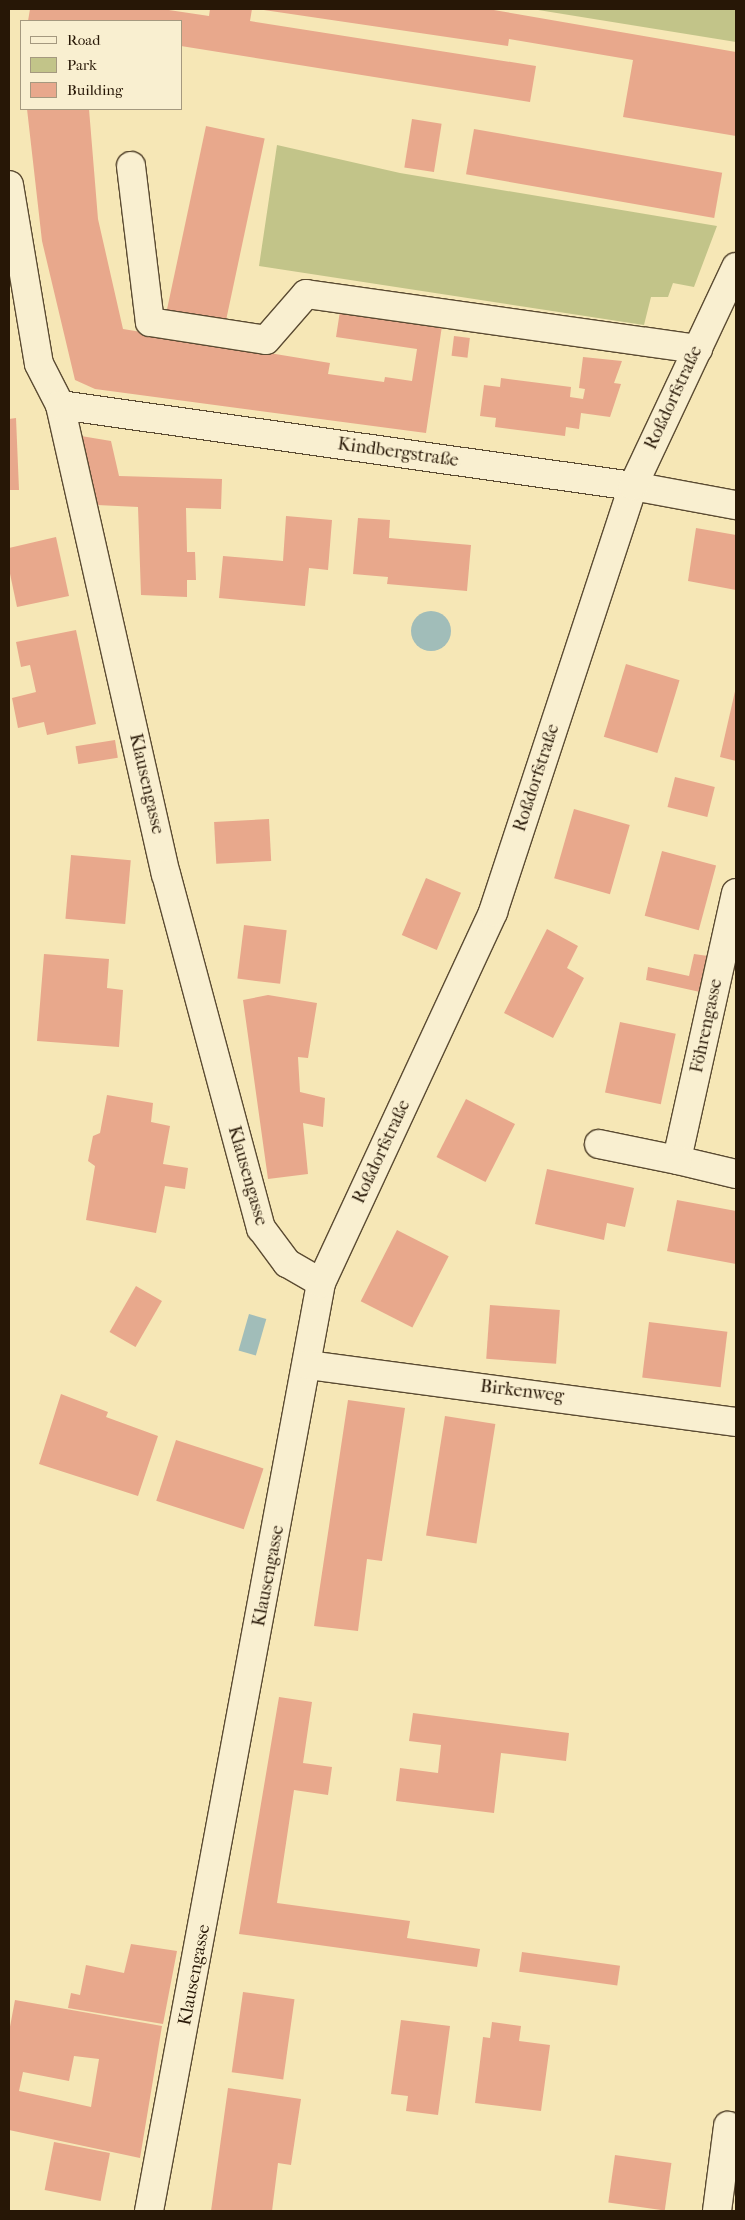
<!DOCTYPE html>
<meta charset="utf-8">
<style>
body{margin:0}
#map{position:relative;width:745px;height:2220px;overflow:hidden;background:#f6e7b6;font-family:"IM FELL French Canon",serif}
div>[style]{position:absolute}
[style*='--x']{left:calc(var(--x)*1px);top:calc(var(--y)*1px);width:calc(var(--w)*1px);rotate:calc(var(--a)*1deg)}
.green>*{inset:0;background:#c2c489}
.water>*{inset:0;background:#a1bdb9;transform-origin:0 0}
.round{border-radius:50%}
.building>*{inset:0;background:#e8a88c;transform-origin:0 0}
.roads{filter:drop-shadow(1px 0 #5b4b32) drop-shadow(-1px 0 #5b4b32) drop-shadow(0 1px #5b4b32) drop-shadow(0 -1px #5b4b32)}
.minor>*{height:28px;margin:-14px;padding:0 14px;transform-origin:14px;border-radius:14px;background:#f9efd0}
span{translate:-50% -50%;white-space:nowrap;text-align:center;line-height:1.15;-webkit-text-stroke:5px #f9efd0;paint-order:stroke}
.street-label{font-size:18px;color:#271706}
.frame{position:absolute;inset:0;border:10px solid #271706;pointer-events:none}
.legend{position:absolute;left:20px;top:20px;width:162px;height:90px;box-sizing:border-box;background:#f9efd0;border:1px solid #a5997f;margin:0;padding:6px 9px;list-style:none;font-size:15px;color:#271706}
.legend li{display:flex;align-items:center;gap:10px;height:25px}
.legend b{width:25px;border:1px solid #a5997f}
</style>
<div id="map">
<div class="green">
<div style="clip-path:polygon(532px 9px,736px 9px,736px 42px)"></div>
<div style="clip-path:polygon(277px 145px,400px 173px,717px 226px,694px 287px,673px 283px,668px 297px,651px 297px,644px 325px,259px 266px)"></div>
</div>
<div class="water">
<div class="round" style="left:411px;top:611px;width:40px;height:40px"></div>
<div style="left:249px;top:1314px;width:18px;height:38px;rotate:16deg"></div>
</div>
<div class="building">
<div style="clip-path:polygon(30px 9px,162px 9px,209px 16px,210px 9px,252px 9px,250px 21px,536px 66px,530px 102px,181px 46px,181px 21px,28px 21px)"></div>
<div style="clip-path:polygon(257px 9px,488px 9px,736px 52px,736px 136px,623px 117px,633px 60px,509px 39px,508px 46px)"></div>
<div style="clip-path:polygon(27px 109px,89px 109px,98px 219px,123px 329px,330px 363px,328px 374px,384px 382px,385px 377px,412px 381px,417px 349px,336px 337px,340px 311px,442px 326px,426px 433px,95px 389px,75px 380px,42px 241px)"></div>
<div style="left:412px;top:119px;width:30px;height:49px;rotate:9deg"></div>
<div style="left:206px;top:126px;width:60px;height:192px;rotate:12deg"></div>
<div style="left:474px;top:129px;width:252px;height:46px;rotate:10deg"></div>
<div style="left:454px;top:336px;width:16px;height:20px;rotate:7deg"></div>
<div style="clip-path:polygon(583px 357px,622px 361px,614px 383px,621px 384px,610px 417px,581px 413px,579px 429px,566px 427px,565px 436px,495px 427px,496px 418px,480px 416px,484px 385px,500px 387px,501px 378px,571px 387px,570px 397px,583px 399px,585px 389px,579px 388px)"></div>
<div style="clip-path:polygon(16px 418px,19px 490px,9px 490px,9px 419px)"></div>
<div style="clip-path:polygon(81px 436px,111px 441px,119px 476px,222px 479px,221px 509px,186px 508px,187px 552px,195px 552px,196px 580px,187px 580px,187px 597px,141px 595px,138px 507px,97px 505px)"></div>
<div style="clip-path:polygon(286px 516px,332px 520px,328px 570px,309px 568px,305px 606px,219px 598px,223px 556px,283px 561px)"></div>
<div style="clip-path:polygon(358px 518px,390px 520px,389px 538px,471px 545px,467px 591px,387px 584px,388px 577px,353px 574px)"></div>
<div style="clip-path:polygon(696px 528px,736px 535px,736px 590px,688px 581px)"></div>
<div style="clip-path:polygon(56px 537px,69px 596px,17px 607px,9px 569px,9px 548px)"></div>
<div style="clip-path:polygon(76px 630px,96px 724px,47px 735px,44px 722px,18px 728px,12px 698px,36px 692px,30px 665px,21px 667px,16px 642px)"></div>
<div style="left:626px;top:664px;width:56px;height:76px;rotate:17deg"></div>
<div style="clip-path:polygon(736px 687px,736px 761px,720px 757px)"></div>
<div style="left:115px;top:740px;width:18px;height:40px;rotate:81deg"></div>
<div style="left:675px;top:777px;width:41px;height:31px;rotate:14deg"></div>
<div style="left:574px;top:809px;width:58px;height:72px;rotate:16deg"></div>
<div style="left:269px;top:819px;width:42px;height:55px;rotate:87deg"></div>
<div style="left:662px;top:851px;width:56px;height:67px;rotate:15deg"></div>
<div style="left:71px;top:855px;width:60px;height:64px;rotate:5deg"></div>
<div style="left:426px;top:878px;width:38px;height:62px;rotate:23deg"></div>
<div style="left:244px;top:925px;width:43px;height:54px;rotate:7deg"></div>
<div style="clip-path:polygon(547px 929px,578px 946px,567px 968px,584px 978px,553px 1038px,504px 1013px)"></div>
<div style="clip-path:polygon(44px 954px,109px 959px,107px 988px,123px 990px,119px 1047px,37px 1041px)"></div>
<div style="clip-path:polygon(694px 954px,708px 956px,700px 992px,646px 980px,648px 967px,689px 976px)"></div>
<div style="clip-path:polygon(268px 995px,317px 1003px,308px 1058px,298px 1057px,300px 1092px,325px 1098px,323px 1127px,303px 1123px,308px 1174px,268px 1179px,243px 1000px)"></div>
<div style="left:620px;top:1022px;width:57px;height:72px;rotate:12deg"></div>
<div style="clip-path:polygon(107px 1095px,153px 1103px,151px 1122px,170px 1126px,163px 1164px,188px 1168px,185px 1189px,165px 1186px,156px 1233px,86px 1220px,95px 1166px,88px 1161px,93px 1136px,100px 1133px)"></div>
<div style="left:466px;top:1099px;width:55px;height:65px;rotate:27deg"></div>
<div style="clip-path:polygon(547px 1169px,634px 1188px,625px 1227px,607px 1223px,604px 1240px,535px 1224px)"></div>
<div style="clip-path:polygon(677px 1200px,736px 1211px,736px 1264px,667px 1251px)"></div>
<div style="left:397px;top:1230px;width:58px;height:80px;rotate:27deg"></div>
<div style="left:136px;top:1286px;width:30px;height:53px;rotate:30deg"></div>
<div style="left:490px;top:1305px;width:70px;height:54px;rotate:4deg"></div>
<div style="left:649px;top:1322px;width:79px;height:56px;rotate:7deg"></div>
<div style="clip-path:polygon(61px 1394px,108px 1412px,106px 1417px,158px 1436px,138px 1496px,39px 1464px)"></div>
<div style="clip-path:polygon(348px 1400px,405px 1408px,382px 1561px,367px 1559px,358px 1631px,314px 1626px)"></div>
<div style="left:445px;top:1416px;width:51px;height:121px;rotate:9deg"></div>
<div style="left:176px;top:1440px;width:92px;height:64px;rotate:18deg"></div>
<div style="clip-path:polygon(279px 1697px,312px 1702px,303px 1763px,332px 1767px,328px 1795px,294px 1790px,277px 1903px,410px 1921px,407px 1938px,480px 1949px,477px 1967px,239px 1934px)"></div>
<div style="clip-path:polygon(413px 1713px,569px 1733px,566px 1761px,501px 1753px,494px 1813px,396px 1801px,400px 1768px,438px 1773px,441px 1745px,409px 1741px)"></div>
<div style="clip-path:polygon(131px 1944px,177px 1951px,163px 2024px,68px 2008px,71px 1993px,80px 1995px,86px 1965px,124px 1973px)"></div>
<div style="left:522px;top:1952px;width:99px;height:20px;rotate:8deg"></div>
<div style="left:243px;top:1992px;width:52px;height:81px;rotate:8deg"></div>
<div style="clip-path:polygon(evenodd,15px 2000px,162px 2026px,140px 2158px,9px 2130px,9px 2032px,15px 2000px,74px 2056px,99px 2059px,91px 2107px,19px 2091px,23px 2072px,69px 2081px,74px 2056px)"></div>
<div style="clip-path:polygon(401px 2020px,450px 2026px,438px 2115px,406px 2111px,408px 2096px,391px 2094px)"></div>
<div style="clip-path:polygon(492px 2022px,521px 2026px,519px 2041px,550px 2045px,541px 2111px,475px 2103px,483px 2037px,490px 2038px)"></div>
<div style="clip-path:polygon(228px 2088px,301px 2099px,291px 2165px,278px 2163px,272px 2211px,211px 2211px)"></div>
<div style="left:54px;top:2142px;width:57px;height:49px;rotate:11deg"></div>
<div style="left:615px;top:2155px;width:57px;height:48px;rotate:8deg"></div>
</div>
<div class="roads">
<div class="minor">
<div style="--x:131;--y:166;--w:157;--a:83.1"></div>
<div style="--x:150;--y:322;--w:117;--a:8.8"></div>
<div style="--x:266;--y:340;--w:61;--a:-49"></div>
<div style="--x:306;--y:294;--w:396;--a:8"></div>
<div style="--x:9;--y:185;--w:181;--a:80.5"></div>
<div style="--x:39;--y:364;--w:46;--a:62.9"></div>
<div style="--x:60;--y:405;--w:481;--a:77.3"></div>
<div style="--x:166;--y:874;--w:367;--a:75"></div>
<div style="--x:261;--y:1228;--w:44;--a:53.4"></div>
<div style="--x:287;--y:1263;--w:39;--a:30"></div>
<div style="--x:321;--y:1283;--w:944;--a:100.5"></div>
<div style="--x:60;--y:405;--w:579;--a:8.05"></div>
<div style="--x:633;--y:486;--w:105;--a:10.5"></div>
<div style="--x:736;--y:893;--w:273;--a:102.5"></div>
<div style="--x:677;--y:1160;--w:61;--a:13.3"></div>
<div style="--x:599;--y:1144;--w:80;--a:11.6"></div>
<div style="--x:321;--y:1283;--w:409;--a:-65.1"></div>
<div style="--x:493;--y:912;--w:448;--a:-71.8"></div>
<div style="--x:633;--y:486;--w:242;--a:-64.8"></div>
<div style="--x:308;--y:1365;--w:432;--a:7.6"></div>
<div style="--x:717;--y:2211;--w:86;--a:-82.6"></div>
</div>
</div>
<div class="street-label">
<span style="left:674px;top:398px;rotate:-65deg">Roßdorfstraße</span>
<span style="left:398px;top:453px;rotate:8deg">Kindbergstraße</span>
<span style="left:537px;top:778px;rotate:-72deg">Roßdorfstraße</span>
<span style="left:146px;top:784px;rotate:77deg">Klausengasse</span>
<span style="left:707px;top:1026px;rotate:-78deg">Föhrengasse</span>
<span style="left:382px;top:1152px;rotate:-65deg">Roßdorfstraße</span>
<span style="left:247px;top:1176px;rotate:74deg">Klausengasse</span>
<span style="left:522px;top:1392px;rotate:7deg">Birkenweg</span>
<span style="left:269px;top:1576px;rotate:-79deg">Klausengasse</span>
<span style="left:195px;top:1975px;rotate:-79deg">Klausengasse</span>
</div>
<div class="frame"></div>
<ul class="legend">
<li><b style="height:6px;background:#f9efd0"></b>Road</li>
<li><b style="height:14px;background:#c2c489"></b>Park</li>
<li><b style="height:14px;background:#e8a88c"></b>Building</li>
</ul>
</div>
